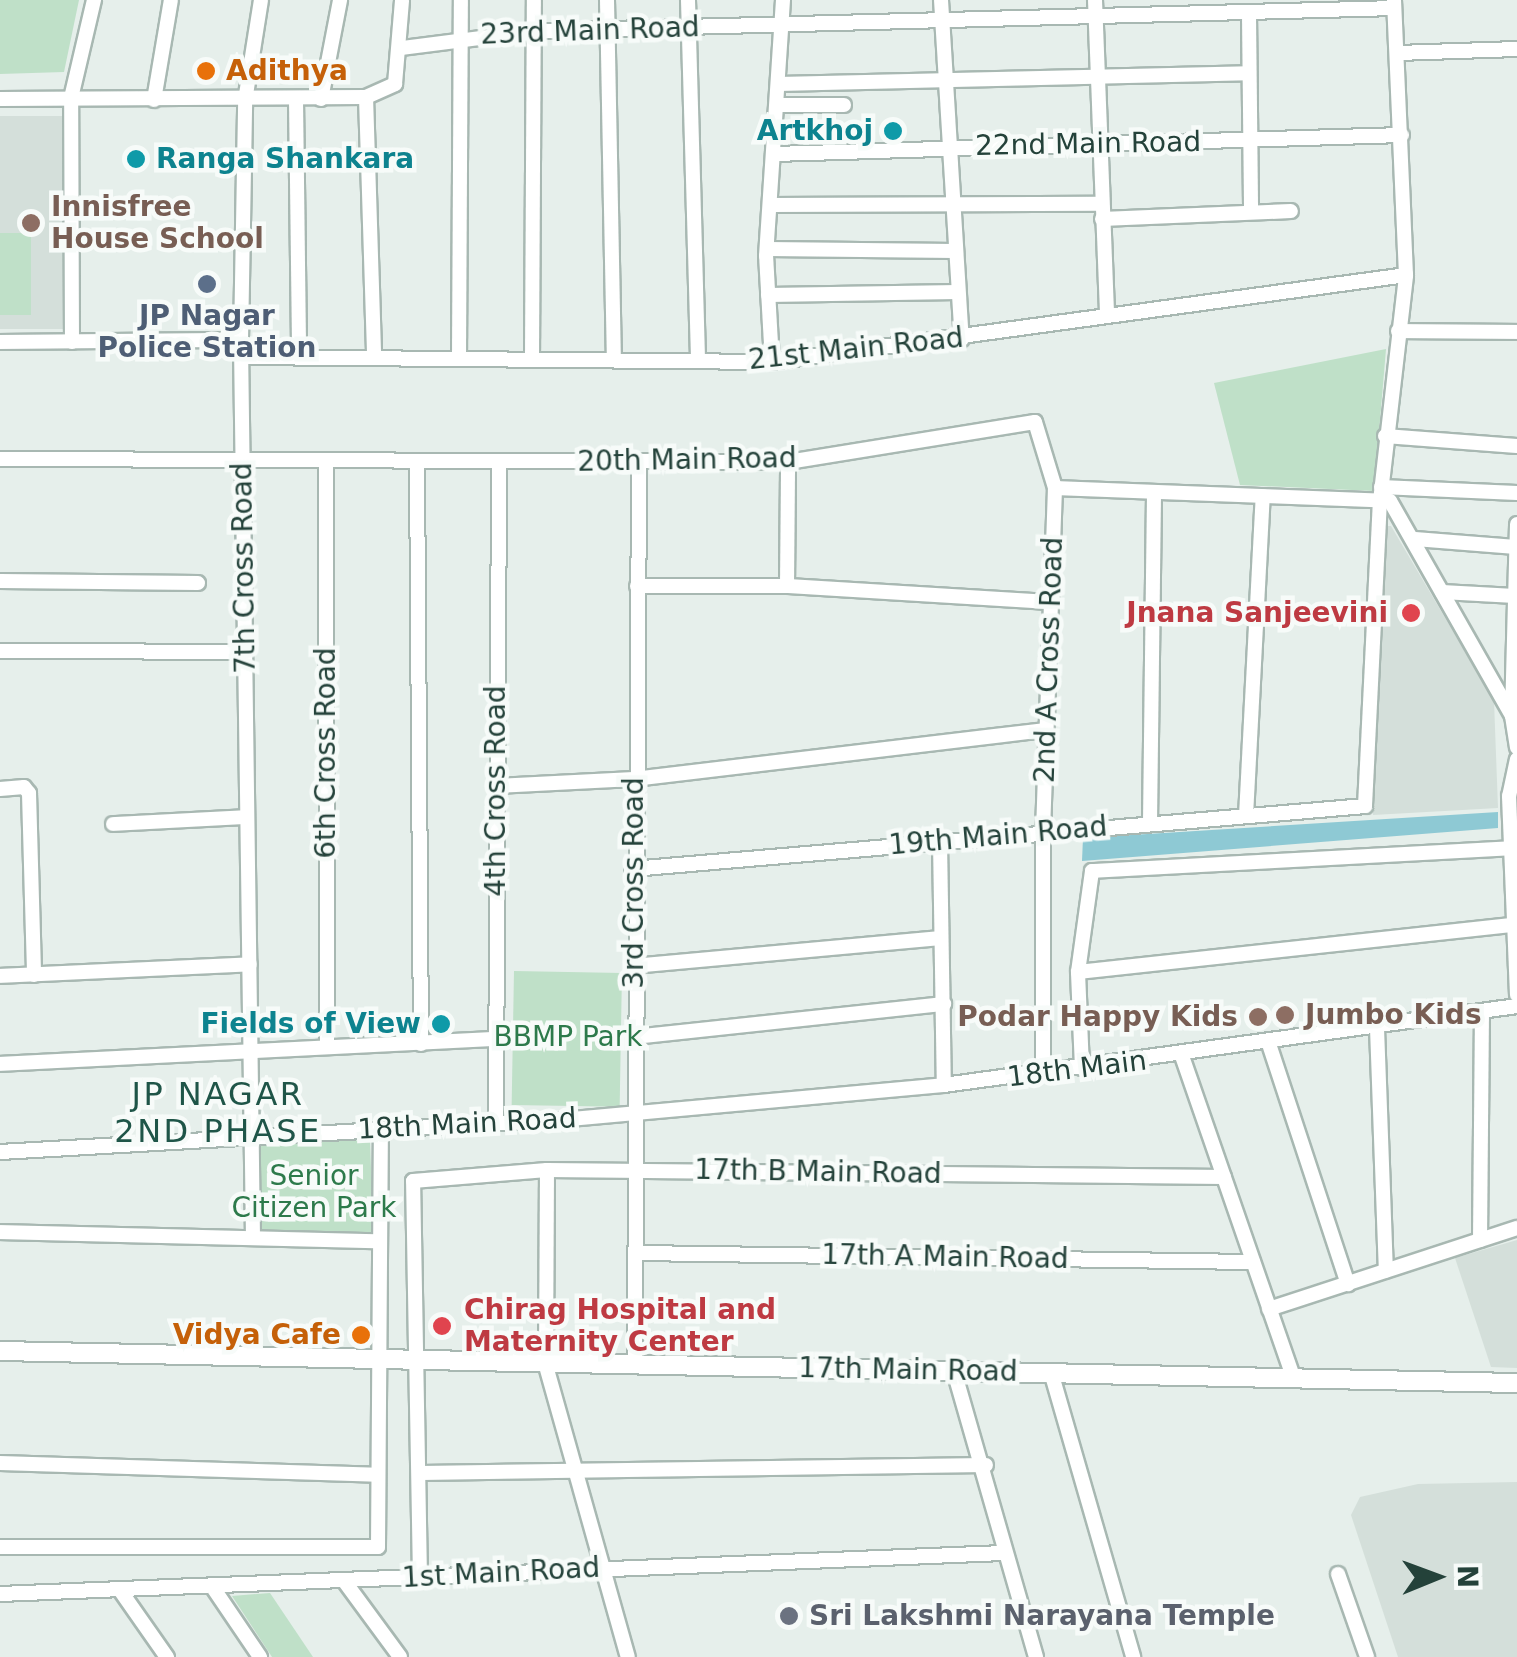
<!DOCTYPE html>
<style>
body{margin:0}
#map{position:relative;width:1517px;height:1657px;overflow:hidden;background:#e6efeb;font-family:"DejaVu Sans",sans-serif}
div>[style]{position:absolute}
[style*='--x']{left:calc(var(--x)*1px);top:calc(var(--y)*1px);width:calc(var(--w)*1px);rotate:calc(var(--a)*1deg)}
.built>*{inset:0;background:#d4dfda;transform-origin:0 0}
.green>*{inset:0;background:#bfe0c8;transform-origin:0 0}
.water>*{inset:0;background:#8ec9d4}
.roads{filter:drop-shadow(2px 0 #a8b8b2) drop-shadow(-2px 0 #a8b8b2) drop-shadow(0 2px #a8b8b2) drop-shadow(0 -2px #a8b8b2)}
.minor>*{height:14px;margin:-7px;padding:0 7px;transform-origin:7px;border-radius:7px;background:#fff}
.tertiary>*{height:18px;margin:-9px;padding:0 9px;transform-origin:9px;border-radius:9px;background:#fff}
.dots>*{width:28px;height:28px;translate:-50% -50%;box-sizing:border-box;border:5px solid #f7fbf9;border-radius:50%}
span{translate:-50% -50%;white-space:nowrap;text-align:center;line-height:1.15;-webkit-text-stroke:9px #f7fbf9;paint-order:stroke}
.street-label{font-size:28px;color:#24423a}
.food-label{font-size:28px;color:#c56008;font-weight:700}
.left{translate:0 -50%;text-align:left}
.right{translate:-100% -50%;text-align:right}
.culture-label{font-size:28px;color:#0d838f;font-weight:700}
.education-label{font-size:28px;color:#785e54;font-weight:700}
.service-label{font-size:28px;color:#4e5e75;font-weight:700}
.health-label{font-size:28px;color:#be3a42;font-weight:700}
.park-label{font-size:28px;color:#2d7a4b}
.worship-label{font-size:28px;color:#5b616d;font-weight:700}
.quarter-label{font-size:32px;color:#1f5548;letter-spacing:2.5px}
.north{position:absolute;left:1387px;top:1527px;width:100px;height:100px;-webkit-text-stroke:8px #f7fbf9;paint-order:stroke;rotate:89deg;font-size:28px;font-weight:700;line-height:40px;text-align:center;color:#24423a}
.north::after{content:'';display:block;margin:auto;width:35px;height:45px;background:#24423a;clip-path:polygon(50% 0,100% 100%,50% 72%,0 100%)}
</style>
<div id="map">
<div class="built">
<div style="left:0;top:116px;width:63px;height:213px"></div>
<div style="clip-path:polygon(1383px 526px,1391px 526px,1494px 701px,1498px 808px,1373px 815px)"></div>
<div style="clip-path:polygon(1517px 1240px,1517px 1368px,1491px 1367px,1455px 1258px)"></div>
<div style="clip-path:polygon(1517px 1482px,1517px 1657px,1398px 1657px,1351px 1515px,1360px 1497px,1418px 1484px)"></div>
</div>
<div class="green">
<div style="clip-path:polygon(0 0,79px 0,64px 72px,0 74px)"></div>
<div style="left:0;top:233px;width:31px;height:82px"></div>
<div style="clip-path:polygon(1386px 349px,1374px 491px,1240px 485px,1214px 383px)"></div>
<div style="left:514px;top:971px;width:108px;height:134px;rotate:1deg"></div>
<div style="left:370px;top:1140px;width:99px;height:115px;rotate:88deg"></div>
<div style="clip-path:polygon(270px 1593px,313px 1657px,272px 1657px,232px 1596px)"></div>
</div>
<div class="water">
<div style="clip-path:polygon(1498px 812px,1498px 828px,1082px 861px,1083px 838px)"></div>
</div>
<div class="roads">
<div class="minor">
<div style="--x:607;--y:0;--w:360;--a:88.9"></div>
<div style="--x:688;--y:0;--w:361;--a:88.4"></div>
<div style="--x:941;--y:0;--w:340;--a:86.5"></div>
<div style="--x:1095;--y:0;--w:313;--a:87.8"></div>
<div style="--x:1249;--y:14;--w:197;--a:89.4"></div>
<div style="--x:402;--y:48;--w:134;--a:-7.3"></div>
<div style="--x:535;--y:31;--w:859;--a:-1.53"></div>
<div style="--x:1397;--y:53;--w:120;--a:-1.9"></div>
<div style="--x:778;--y:84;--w:470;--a:-1.3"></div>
<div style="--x:366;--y:97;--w:261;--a:88.2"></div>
<div style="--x:0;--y:99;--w:366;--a:-0.3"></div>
<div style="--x:366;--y:97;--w:32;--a:-24"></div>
<div style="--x:395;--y:84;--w:84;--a:-85.2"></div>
<div style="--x:296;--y:99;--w:258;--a:89.3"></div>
<div style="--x:321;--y:99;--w:101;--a:-79.1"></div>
<div style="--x:154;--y:100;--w:101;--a:-80.4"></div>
<div style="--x:777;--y:105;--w:67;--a:0"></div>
<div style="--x:774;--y:154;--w:628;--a:-1.73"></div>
<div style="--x:770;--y:205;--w:332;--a:-0.2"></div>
<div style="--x:1102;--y:219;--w:189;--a:-2.4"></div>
<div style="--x:767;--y:249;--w:188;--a:0.6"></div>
<div style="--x:768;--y:295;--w:190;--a:-0.9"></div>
<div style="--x:1398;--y:331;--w:119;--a:0.5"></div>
<div style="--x:0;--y:342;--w:241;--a:-0.5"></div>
<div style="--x:72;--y:342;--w:244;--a:-90.2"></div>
<div style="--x:71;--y:98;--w:101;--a:-76.8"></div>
<div style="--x:241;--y:357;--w:531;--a:0.54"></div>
<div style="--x:772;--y:362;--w:640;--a:-7.81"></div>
<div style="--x:459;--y:359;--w:359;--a:-89.7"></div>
<div style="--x:532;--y:359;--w:359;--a:-89.7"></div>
<div style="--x:772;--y:362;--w:106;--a:-93.2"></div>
<div style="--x:766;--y:256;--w:257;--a:-86.2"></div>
<div style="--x:1385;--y:436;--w:132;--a:4.3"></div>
<div style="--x:0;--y:459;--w:788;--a:0.22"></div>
<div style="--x:788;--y:462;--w:250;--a:-9.2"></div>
<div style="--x:1035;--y:422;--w:69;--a:73.1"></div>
<div style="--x:1055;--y:488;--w:344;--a:92"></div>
<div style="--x:1043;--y:832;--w:241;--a:90"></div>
<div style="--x:326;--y:460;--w:586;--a:89.9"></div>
<div style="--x:417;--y:461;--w:583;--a:89.61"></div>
<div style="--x:1381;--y:487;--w:136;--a:2.5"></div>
<div style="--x:1055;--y:488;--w:335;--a:2.2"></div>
<div style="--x:1390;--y:501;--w:247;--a:60.4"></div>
<div style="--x:1512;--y:716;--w:32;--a:81"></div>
<div style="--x:1415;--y:539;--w:101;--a:4.5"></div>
<div style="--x:0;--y:581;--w:198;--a:0.6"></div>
<div style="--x:637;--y:586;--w:150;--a:0"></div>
<div style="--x:787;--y:586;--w:264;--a:3.5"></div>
<div style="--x:787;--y:586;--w:124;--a:-89.5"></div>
<div style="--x:1442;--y:592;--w:73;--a:3.1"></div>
<div style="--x:0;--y:651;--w:244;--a:0.2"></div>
<div style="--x:1512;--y:716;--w:192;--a:-88.5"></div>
<div style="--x:1517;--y:759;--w:38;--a:102"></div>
<div style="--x:1509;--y:796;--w:199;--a:87.7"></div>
<div style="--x:496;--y:786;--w:138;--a:-2.9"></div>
<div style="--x:634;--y:779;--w:415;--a:-6.8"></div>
<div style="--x:0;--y:789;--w:24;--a:-5"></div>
<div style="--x:24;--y:787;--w:8;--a:50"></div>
<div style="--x:29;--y:793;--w:182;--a:88.4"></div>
<div style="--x:1246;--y:816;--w:320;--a:-87"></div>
<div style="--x:1150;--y:822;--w:330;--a:-89.3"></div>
<div style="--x:113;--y:824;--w:134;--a:-3"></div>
<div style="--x:940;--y:841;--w:244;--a:89.1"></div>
<div style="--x:632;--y:869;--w:736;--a:-4.91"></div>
<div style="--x:1365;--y:806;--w:305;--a:-87.2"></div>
<div style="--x:1380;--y:501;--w:227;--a:-83.4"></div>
<div style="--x:1406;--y:275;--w:275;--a:-92.5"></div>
<div style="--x:633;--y:966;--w:309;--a:-5.2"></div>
<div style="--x:1078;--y:972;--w:438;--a:-6.2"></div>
<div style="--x:0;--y:976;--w:250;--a:-2.7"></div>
<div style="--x:1377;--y:1028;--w:243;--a:87.9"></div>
<div style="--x:634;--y:1037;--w:312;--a:-6.1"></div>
<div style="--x:1269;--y:1044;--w:253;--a:71.8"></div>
<div style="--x:1182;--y:1056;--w:340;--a:70.9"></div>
<div style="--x:0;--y:1064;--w:496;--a:-2.9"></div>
<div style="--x:1082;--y:1068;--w:96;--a:-92.4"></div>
<div style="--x:1078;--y:972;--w:102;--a:-82.1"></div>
<div style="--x:1092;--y:871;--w:421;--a:-3.1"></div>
<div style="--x:496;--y:1121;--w:660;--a:-89.74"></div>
<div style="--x:0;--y:1152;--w:572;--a:-3.31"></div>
<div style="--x:571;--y:1119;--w:375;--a:-5.2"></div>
<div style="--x:944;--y:1085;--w:578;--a:-7.85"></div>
<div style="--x:547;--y:1170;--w:196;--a:90.3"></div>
<div style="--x:546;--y:1366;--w:302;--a:74.3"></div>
<div style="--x:0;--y:1232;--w:379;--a:1.4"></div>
<div style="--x:253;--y:1238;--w:898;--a:-90.77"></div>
<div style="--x:241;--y:340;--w:239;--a:-89"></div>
<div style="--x:245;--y:101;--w:102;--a:-81"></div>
<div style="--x:1480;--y:1240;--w:226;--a:-89.5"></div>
<div style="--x:637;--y:1253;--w:616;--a:0.84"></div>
<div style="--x:1269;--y:1309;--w:261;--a:-18.1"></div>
<div style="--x:635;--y:1365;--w:904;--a:-89.75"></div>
<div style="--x:954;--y:1371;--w:298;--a:74"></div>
<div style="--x:1051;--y:1372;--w:297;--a:73.9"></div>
<div style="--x:0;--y:1463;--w:377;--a:1.8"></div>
<div style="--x:421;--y:1473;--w:565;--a:-0.81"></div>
<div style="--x:0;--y:1547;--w:378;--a:0"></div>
<div style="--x:378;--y:1547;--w:419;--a:-89.6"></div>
<div style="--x:1338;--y:1574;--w:88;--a:70.7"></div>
<div style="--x:420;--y:1578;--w:397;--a:-91"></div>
<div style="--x:413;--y:1181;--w:134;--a:-4.7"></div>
<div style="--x:547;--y:1170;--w:677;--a:0.59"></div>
<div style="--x:345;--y:1582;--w:93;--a:53.7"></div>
<div style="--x:214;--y:1589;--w:82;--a:55.9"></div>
<div style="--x:120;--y:1590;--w:82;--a:55"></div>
<div style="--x:0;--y:1594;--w:1004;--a:-2.34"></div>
</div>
<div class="tertiary">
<div style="--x:0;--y:1351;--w:1517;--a:1.21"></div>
</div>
</div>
<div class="dots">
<div style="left:206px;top:71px;background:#e8710a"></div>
<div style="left:893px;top:131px;background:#0f9aa8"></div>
<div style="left:136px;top:159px;background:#0f9aa8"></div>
<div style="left:31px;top:223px;background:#8d6e63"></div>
<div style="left:207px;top:284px;background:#5c6f8a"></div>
<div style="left:1411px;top:613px;background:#e0444e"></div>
<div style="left:1285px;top:1015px;background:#8d6e63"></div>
<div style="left:1258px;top:1017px;background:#8d6e63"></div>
<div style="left:441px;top:1024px;background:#0f9aa8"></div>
<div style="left:442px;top:1326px;background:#e0444e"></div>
<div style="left:361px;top:1335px;background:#e8710a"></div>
<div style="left:789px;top:1616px;background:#6b7280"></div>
</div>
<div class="street-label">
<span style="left:590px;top:31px;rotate:-2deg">23rd Main Road</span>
<span style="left:1088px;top:144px;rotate:-1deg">22nd Main Road</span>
<span style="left:856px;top:349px;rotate:-6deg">21st Main Road</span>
<span style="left:687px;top:460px;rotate:-1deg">20th Main Road</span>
<span style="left:244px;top:568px;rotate:-91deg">7th Cross Road</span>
<span style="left:1049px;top:660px;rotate:-88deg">2nd A Cross Road</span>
<span style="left:326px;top:753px;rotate:-90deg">6th Cross Road</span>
<span style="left:496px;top:791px;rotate:-90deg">4th Cross Road</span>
<span style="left:998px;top:836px;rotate:-5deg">19th Main Road</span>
<span style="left:634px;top:883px;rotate:-90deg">3rd Cross Road</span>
<span style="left:1077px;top:1069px;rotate:-7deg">18th Main</span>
<span style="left:467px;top:1124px;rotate:-3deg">18th Main Road</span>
<span style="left:818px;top:1172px;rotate:1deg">17th B Main Road</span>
<span style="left:945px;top:1257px;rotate:1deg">17th A Main Road</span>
<span style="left:908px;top:1370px;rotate:1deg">17th Main Road</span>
<span style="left:501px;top:1573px;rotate:-3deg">1st Main Road</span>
</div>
<div class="food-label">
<span class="left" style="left:226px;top:71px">Adithya</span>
<span class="right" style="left:341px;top:1335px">Vidya Cafe</span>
</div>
<div class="culture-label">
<span class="right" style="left:873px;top:131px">Artkhoj</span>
<span class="left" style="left:156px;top:159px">Ranga Shankara</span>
<span class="right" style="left:421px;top:1024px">Fields of View</span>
</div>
<div class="education-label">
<span class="left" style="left:51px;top:223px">Innisfree<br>House School</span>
<span class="left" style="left:1305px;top:1015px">Jumbo Kids</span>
<span class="right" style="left:1238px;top:1017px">Podar Happy Kids</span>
</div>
<div class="service-label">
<span style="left:207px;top:332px">JP Nagar<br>Police Station</span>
</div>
<div class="health-label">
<span class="right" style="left:1388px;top:613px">Jnana Sanjeevini</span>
<span class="left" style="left:464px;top:1326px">Chirag Hospital and<br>Maternity Center</span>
</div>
<div class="park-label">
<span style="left:568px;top:1037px">BBMP Park</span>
<span style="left:314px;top:1192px">Senior<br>Citizen Park</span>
</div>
<div class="worship-label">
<span class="left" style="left:809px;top:1616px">Sri Lakshmi Narayana Temple</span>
</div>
<div class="quarter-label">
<span style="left:218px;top:1113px">JP NAGAR<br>2ND PHASE</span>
</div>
<div class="north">N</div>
</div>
